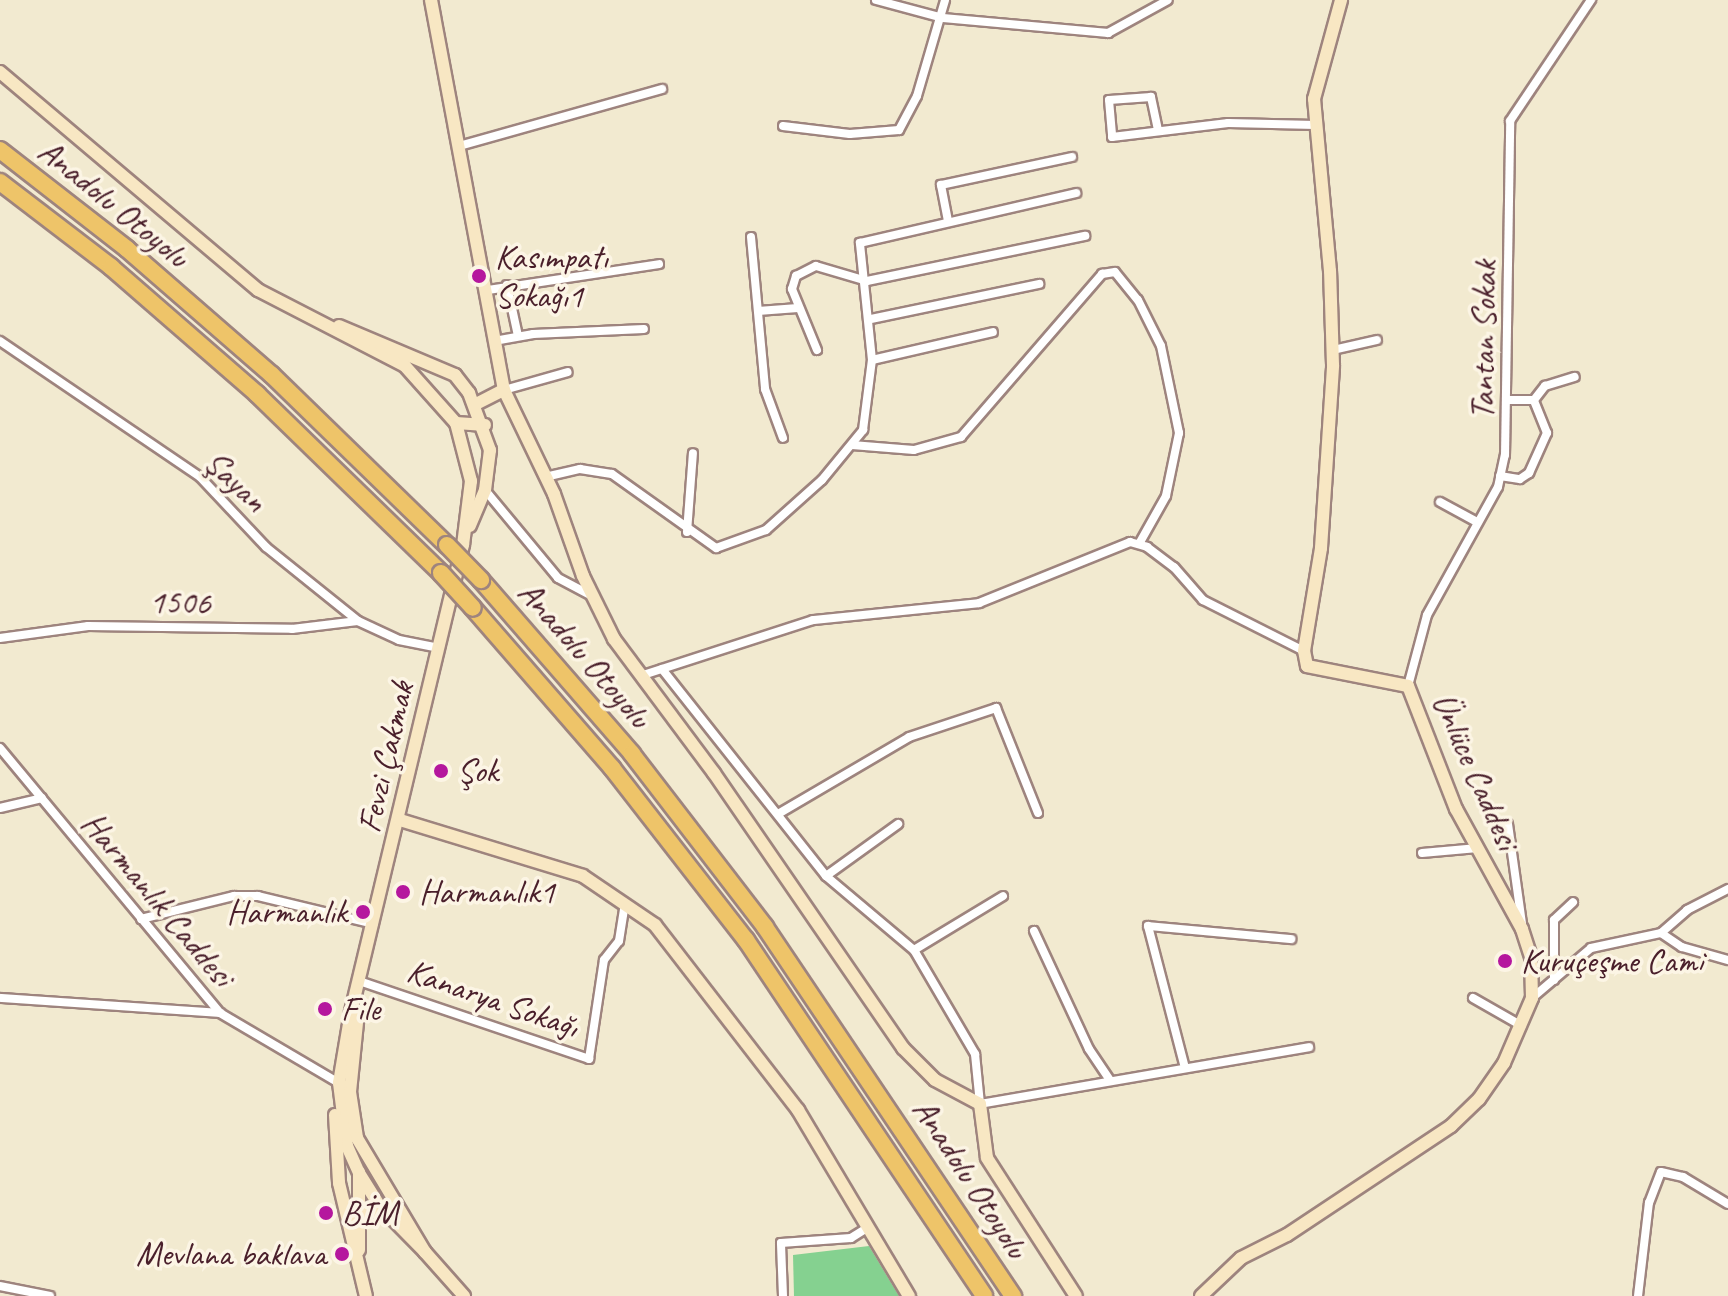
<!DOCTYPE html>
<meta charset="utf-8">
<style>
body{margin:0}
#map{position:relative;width:1728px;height:1296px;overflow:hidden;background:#f2ead0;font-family:Caveat,sans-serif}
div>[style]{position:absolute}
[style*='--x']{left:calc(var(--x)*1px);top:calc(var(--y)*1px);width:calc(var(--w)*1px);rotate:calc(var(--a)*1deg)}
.green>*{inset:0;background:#85d190}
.roads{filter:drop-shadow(2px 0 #9e847e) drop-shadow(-2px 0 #9e847e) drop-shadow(0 2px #9e847e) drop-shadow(0 -2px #9e847e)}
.street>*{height:8px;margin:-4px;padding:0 4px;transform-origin:4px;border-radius:4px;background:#fff}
.secondary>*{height:12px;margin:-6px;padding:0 6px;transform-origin:6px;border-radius:6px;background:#f8e7c3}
.highway>*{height:16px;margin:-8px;padding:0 8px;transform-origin:8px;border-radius:8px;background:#eec469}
.bridges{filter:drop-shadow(2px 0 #9e847e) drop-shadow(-2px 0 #9e847e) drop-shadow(0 2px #9e847e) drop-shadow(0 -2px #9e847e)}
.highway-bridge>*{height:16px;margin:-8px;padding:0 8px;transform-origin:8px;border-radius:8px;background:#eec469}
.dots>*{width:22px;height:22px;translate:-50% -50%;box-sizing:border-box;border:4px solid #fcf5e5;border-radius:50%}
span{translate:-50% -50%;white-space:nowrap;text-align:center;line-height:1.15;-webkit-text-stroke:7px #fcf5e5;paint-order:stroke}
.street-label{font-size:34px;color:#4a1f2b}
.poi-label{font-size:34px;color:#4a1f2b}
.left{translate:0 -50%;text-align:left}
.right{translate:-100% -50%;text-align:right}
</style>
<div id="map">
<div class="green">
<div style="clip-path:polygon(869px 1246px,899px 1296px,794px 1296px,793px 1255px)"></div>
</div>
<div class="roads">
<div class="street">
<div style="--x:876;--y:0;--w:69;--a:15"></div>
<div style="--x:943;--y:18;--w:166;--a:5.2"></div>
<div style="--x:1108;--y:33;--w:68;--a:-28.8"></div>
<div style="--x:783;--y:126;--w:67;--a:6.8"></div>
<div style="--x:850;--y:134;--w:49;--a:-4.7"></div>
<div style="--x:899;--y:130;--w:38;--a:-62"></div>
<div style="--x:917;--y:96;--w:100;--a:-73.7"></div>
<div style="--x:1158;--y:130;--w:34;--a:-102"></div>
<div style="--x:1151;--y:97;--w:42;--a:175.9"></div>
<div style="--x:1109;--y:100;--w:37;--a:85"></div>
<div style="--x:1112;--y:137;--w:117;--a:-6.9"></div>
<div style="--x:1228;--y:123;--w:88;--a:1.3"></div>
<div style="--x:459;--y:146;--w:211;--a:-15.7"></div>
<div style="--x:948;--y:221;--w:37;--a:-101"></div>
<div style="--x:941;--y:185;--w:134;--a:-12.1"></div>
<div style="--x:751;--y:237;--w:153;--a:84.7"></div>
<div style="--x:765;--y:389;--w:52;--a:69.8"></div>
<div style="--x:507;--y:285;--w:52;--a:77.8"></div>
<div style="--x:488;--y:290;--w:173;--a:-8.6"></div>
<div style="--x:758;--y:311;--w:40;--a:-4.3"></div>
<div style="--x:871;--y:319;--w:172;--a:-11.8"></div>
<div style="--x:0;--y:341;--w:242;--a:34.2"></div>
<div style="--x:200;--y:477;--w:96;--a:46.7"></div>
<div style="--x:266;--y:547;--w:118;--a:38.8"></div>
<div style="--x:358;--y:621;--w:45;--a:24.9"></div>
<div style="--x:399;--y:640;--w:41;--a:11.3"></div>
<div style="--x:494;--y:341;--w:40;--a:-10"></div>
<div style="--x:533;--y:334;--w:111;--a:-2.6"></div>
<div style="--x:817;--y:350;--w:66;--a:-112.3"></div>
<div style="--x:792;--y:289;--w:14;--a:-73"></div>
<div style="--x:796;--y:276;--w:22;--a:-27"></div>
<div style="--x:816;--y:266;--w:53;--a:16.4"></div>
<div style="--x:867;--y:281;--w:223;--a:-11.7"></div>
<div style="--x:1333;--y:350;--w:45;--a:-12.8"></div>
<div style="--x:872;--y:360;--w:124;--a:-13"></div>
<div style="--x:504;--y:390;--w:66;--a:-15.7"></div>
<div style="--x:1507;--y:400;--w:27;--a:0"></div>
<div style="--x:852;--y:445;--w:62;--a:4.6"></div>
<div style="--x:914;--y:450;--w:49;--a:-15.5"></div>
<div style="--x:961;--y:437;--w:216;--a:-49.1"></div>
<div style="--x:1102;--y:274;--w:13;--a:-9"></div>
<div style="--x:1115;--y:272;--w:36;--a:51"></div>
<div style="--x:1138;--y:300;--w:51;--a:63.4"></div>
<div style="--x:1161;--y:346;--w:89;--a:78.3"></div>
<div style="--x:1179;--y:433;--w:64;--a:101.7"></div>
<div style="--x:1166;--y:496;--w:55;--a:119.4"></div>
<div style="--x:1500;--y:476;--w:20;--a:9"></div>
<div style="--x:1520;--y:479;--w:11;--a:-34"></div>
<div style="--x:1529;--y:473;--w:44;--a:-65.8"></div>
<div style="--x:1547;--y:433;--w:35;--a:-112"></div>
<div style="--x:1534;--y:400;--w:18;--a:-52"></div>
<div style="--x:1545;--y:386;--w:31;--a:-17"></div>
<div style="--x:545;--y:477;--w:36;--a:-13"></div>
<div style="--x:580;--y:469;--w:32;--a:9"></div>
<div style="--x:612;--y:474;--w:128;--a:35.4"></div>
<div style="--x:716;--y:548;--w:53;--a:-19.8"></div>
<div style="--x:766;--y:530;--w:75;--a:-41.8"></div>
<div style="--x:822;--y:480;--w:65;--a:-50.6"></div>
<div style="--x:863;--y:430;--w:71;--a:-82.7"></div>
<div style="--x:872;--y:360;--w:118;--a:-95.9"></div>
<div style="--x:860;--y:243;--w:222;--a:-13"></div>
<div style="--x:485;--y:490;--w:114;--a:50.3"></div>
<div style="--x:558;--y:578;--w:41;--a:27.8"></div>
<div style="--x:1440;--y:502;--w:42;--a:28.4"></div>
<div style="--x:687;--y:532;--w:79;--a:-85.7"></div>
<div style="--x:0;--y:638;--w:89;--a:-7.8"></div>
<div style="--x:88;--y:626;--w:204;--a:0.8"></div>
<div style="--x:292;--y:629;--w:66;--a:-6.9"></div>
<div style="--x:662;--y:669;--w:264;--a:51.6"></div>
<div style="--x:826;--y:876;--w:115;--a:40.1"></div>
<div style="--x:914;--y:950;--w:121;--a:59.6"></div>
<div style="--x:975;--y:1054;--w:50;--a:84.3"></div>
<div style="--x:980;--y:1104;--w:334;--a:-9.8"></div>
<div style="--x:640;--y:676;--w:182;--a:-17.9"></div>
<div style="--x:813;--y:620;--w:167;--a:-5.8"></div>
<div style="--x:979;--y:603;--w:163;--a:-22"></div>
<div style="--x:1130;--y:542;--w:18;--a:16"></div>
<div style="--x:1147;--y:547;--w:34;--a:37"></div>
<div style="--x:1174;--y:567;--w:44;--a:48.7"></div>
<div style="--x:1203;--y:600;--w:113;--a:26.8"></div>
<div style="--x:1408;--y:686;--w:73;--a:-75"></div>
<div style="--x:1427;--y:615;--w:146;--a:-61"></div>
<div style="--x:1498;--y:487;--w:33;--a:-78"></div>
<div style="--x:1505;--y:455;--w:334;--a:-89.1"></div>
<div style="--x:1510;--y:121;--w:146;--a:-56.2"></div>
<div style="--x:0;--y:748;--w:344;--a:50.3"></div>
<div style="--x:220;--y:1013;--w:138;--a:30.5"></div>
<div style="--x:0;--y:808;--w:43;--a:-13.4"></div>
<div style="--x:778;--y:814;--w:152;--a:-30.4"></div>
<div style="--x:909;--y:737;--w:92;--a:-18.4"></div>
<div style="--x:996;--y:708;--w:113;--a:68.2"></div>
<div style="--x:1508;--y:824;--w:101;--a:82"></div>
<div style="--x:1422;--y:853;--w:56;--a:-5.1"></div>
<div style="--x:826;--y:876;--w:89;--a:-35.8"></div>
<div style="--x:141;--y:919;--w:96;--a:-13.9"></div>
<div style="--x:234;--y:896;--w:24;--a:0"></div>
<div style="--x:258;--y:896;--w:119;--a:13.6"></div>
<div style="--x:1034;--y:931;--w:130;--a:65"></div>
<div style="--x:1089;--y:1049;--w:37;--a:56"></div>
<div style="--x:1661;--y:933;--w:25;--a:34"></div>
<div style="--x:1682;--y:947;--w:48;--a:15.8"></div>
<div style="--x:914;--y:950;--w:104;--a:-31.2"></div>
<div style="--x:1554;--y:980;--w:60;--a:-90"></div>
<div style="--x:1554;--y:920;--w:26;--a:-43"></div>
<div style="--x:362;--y:982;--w:240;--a:18.7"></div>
<div style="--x:589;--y:1059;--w:100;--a:-81.4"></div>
<div style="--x:604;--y:960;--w:24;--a:-52"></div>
<div style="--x:619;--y:941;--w:38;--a:-81"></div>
<div style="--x:0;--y:998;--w:221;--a:3.9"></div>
<div style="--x:1473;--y:998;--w:56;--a:29.7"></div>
<div style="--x:1532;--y:998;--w:77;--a:-40.3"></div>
<div style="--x:1591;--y:948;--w:72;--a:-12.1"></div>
<div style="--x:1661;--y:933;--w:35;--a:-41"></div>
<div style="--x:1687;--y:910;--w:46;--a:-27.1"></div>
<div style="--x:1185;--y:1068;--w:147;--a:-104.6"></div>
<div style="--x:1148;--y:926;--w:144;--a:5.2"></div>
<div style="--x:0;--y:1286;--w:51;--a:11.3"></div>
<div style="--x:783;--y:1296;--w:53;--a:-92.2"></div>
<div style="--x:781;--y:1243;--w:70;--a:-4.1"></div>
<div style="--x:851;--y:1238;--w:19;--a:-32"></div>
<div style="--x:1638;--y:1296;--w:94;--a:-83.3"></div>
<div style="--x:1649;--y:1203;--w:33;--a:-69"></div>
<div style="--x:1661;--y:1172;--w:23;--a:13"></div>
<div style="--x:1683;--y:1177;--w:52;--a:31"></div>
</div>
<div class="secondary">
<div style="--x:431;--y:0;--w:397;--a:79.4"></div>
<div style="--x:504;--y:390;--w:115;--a:64.3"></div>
<div style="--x:554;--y:494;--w:87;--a:70.5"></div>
<div style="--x:583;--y:576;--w:70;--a:63.8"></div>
<div style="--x:614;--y:639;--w:167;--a:53.3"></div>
<div style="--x:714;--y:773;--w:334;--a:55.5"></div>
<div style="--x:903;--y:1048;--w:45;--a:45"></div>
<div style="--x:935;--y:1080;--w:51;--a:28.1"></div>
<div style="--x:980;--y:1104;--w:54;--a:82.6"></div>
<div style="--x:987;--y:1158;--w:164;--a:57.2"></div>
<div style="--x:0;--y:72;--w:338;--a:40.2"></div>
<div style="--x:258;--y:290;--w:165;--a:27.3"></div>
<div style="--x:405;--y:366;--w:76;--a:48.2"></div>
<div style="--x:456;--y:423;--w:60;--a:75.5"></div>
<div style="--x:471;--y:481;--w:64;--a:97.1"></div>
<div style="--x:463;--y:545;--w:480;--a:103.5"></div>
<div style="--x:351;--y:1012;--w:72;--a:99.6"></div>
<div style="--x:339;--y:1083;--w:64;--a:82.8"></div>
<div style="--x:347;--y:1146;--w:30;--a:66"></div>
<div style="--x:359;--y:1173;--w:38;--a:58"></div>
<div style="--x:379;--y:1205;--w:66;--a:45.6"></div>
<div style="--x:339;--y:326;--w:126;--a:22.9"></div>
<div style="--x:455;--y:375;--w:23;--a:52"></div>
<div style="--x:469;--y:393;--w:61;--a:69.8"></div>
<div style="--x:490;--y:450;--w:40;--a:97.1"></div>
<div style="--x:485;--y:490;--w:39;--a:113"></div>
<div style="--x:476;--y:404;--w:31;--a:-27"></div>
<div style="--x:456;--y:423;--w:29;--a:4"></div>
<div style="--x:400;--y:820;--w:191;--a:17"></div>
<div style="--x:583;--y:876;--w:87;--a:34.2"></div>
<div style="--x:655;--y:925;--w:234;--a:52.3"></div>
<div style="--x:798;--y:1110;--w:217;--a:59.2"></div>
<div style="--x:358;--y:1013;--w:79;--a:95.8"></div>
<div style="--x:350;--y:1092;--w:47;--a:81.3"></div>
<div style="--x:357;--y:1138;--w:133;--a:59.2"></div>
<div style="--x:425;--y:1252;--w:59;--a:48.4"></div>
<div style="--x:335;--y:1115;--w:68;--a:86.6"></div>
<div style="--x:339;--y:1183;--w:116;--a:76.6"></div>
<div style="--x:359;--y:1172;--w:49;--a:90"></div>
<div style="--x:359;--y:1250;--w:29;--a:-90"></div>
<div style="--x:359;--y:1221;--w:13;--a:-45"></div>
<div style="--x:368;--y:1212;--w:17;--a:0"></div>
<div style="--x:1201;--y:1296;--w:55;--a:-43.5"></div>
<div style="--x:1241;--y:1258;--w:51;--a:-26.6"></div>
<div style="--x:1287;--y:1235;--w:197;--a:-33.6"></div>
<div style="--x:1451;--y:1126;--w:39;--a:-44"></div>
<div style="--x:1479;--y:1099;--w:44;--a:-55.2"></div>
<div style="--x:1504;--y:1063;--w:71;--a:-66.7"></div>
<div style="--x:1532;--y:998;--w:41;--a:-91.4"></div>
<div style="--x:1531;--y:957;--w:29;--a:-108"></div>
<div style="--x:1522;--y:929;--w:137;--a:-118.8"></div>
<div style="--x:1456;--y:809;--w:132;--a:-111.3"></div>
<div style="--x:1408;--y:686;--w:103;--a:-168.8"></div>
<div style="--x:1307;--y:666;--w:15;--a:-101"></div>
<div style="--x:1304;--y:651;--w:104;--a:-80.6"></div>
<div style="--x:1321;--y:548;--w:183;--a:-86.2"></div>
<div style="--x:1333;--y:365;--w:94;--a:-91.8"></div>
<div style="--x:1330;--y:271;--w:173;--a:-95.3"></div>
<div style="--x:1314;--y:99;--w:103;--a:-74.7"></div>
</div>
<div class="highway">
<div style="--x:0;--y:150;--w:161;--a:37.9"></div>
<div style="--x:127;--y:249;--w:192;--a:41"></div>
<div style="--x:272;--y:375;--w:244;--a:44.2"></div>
<div style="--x:0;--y:182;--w:140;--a:37.4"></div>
<div style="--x:111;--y:267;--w:194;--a:41"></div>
<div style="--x:257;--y:394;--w:257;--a:44.2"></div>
<div style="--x:481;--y:580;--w:230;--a:49"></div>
<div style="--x:632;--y:754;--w:218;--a:52.4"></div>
<div style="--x:765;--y:927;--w:445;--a:56.1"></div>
<div style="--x:473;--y:608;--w:212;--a:49"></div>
<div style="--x:612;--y:768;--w:218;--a:52.1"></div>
<div style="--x:746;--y:940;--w:428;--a:56.2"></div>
</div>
</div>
<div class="bridges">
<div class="highway-bridge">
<div style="--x:447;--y:545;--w:49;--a:45.8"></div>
<div style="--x:441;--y:573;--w:47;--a:47.6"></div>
</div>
</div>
<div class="dots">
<div style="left:479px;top:276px;background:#b5179e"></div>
<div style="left:441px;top:771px;background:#b5179e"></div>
<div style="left:403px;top:892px;background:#b5179e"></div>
<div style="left:363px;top:912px;background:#b5179e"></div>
<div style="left:1505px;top:961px;background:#b5179e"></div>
<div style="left:325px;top:1009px;background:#b5179e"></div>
<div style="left:326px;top:1213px;background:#b5179e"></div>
<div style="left:342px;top:1254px;background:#b5179e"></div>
</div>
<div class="street-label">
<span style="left:114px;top:203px;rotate:39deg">Anadolu Otoyolu</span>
<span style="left:1483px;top:340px;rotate:-89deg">Tantan Sokak</span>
<span style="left:236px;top:481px;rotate:44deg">Şayan</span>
<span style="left:180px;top:602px;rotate:1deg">1506</span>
<span style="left:585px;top:654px;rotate:49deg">Anadolu Otoyolu</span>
<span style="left:385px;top:757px;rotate:-77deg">Fevzi Çakmak</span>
<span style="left:1476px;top:771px;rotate:66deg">Ünlüce Caddesi</span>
<span style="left:158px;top:899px;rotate:50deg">Harmanlık Caddesi</span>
<span style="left:493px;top:998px;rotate:19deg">Kanarya Sokağı</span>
<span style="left:971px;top:1178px;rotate:57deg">Anadolu Otoyolu</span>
</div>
<div class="poi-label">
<span class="left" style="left:495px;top:276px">Kasımpatı<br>Sokağı1</span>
<span class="left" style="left:457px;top:771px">Şok</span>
<span class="left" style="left:419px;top:892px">Harmanlık1</span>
<span class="right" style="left:347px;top:912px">Harmanlık</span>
<span class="left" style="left:1521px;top:961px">Kuruçeşme Cami</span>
<span class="left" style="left:341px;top:1009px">File</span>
<span class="left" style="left:342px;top:1213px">BİM</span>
<span class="right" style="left:326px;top:1254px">Mevlana baklava</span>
</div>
</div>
